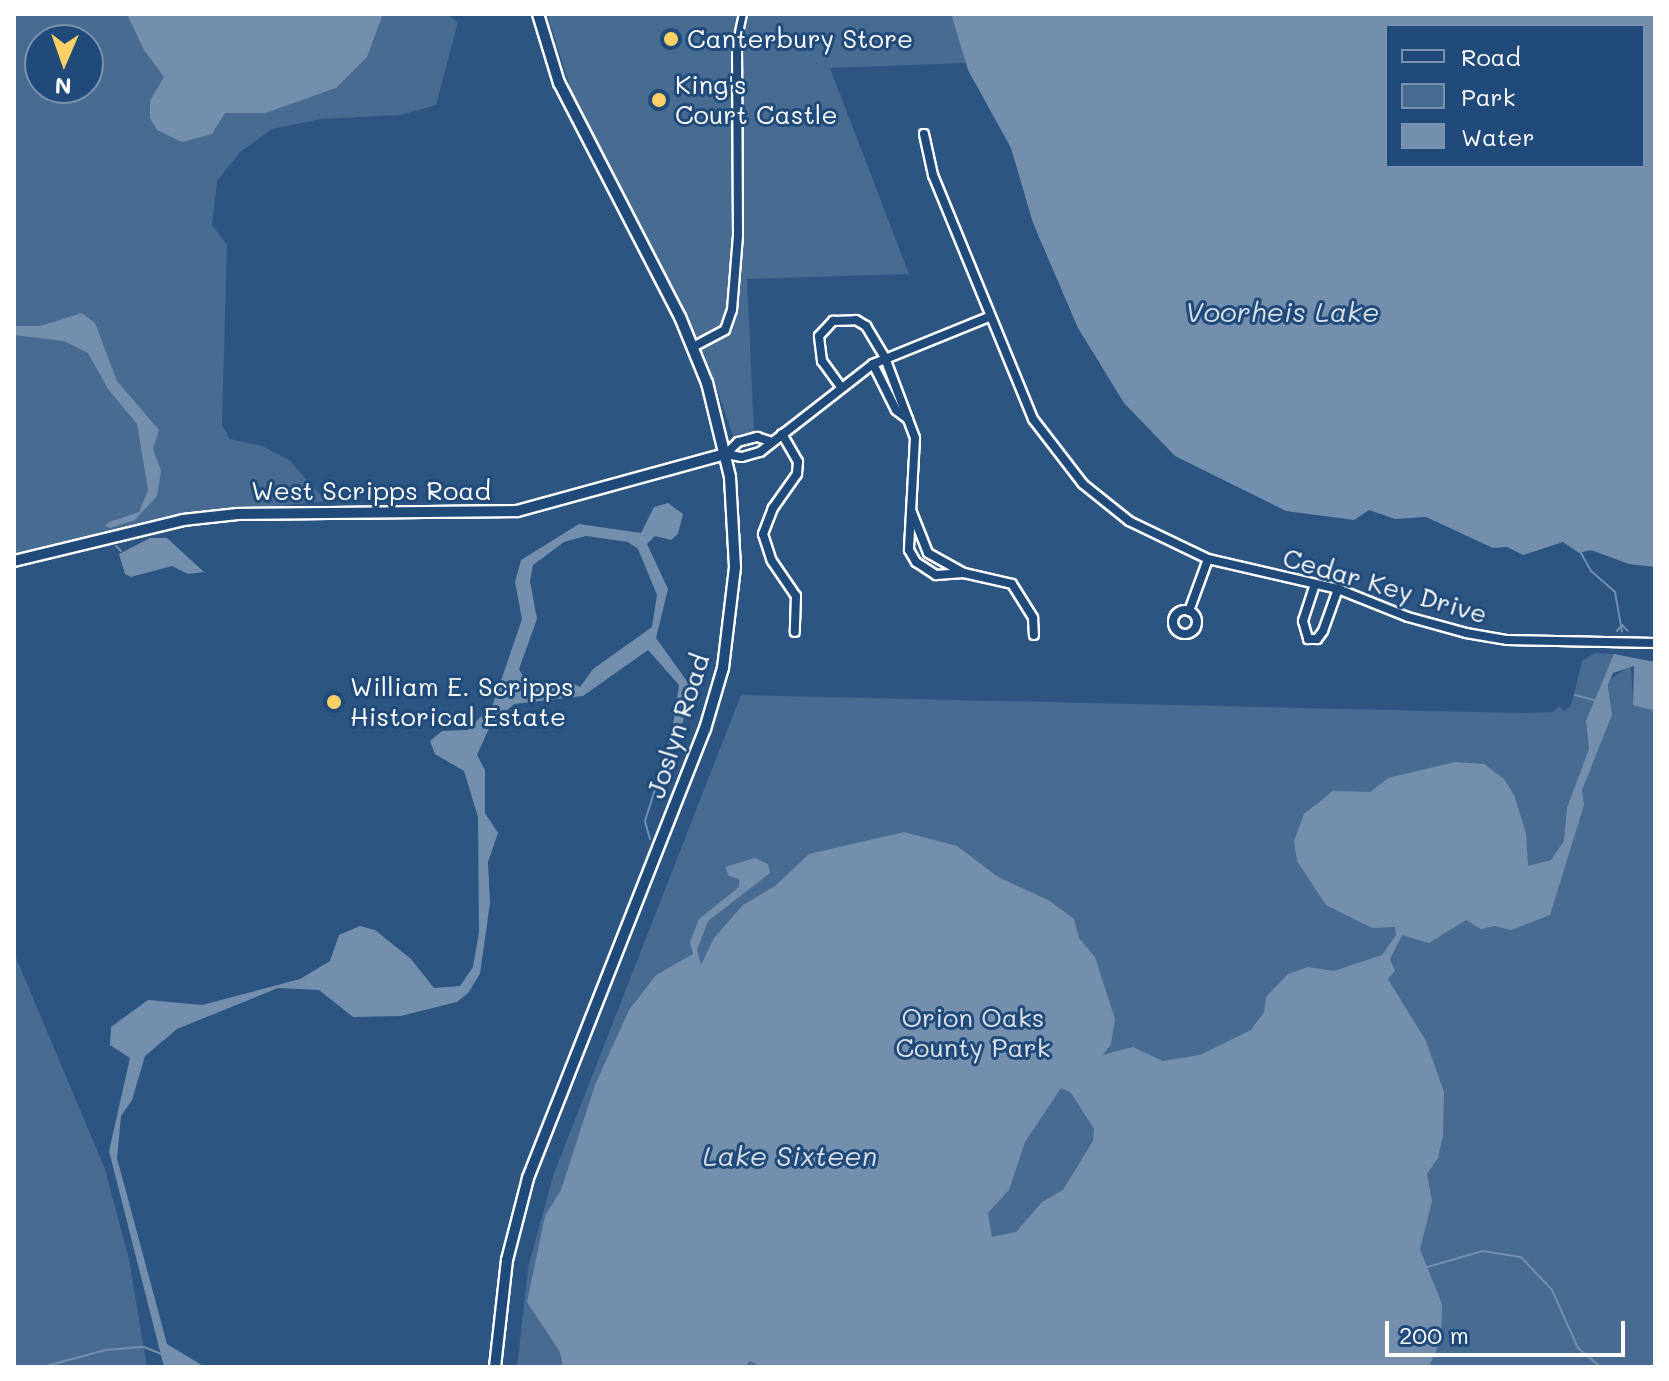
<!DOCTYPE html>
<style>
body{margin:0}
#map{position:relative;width:1669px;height:1381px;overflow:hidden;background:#2c5582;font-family:Mali,sans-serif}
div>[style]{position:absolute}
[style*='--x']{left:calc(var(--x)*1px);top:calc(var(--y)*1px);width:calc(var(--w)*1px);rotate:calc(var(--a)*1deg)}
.green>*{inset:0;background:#486b92}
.water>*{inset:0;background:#748fad}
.stream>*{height:2px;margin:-1px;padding:0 1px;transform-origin:1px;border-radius:1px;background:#748fad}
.roads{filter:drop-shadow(2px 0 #fff) drop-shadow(-2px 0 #fff) drop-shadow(0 2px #fff) drop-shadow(0 -2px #fff)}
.pedestrian>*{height:6px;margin:-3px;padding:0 3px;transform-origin:3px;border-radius:3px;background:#1f4a7a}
.minor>*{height:8px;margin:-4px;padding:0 4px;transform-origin:4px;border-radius:4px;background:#1f4a7a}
.minor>.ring{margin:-4px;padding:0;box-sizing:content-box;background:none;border:8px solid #1f4a7a;border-radius:50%}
.tertiary>*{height:10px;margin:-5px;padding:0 5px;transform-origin:5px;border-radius:5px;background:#1f4a7a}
.dots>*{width:22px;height:22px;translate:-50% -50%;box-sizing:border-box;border:4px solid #1f4a7a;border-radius:50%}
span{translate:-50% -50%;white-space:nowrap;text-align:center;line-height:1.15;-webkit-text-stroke:6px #1f4a7a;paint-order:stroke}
.poi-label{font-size:26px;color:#fff}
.left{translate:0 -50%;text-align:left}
.street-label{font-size:26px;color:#fff}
.park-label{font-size:26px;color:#dae1e9}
.water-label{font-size:28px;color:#d5dde6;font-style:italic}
.frame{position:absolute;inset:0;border:16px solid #fff;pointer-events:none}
.legend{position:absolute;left:1385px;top:24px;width:260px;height:144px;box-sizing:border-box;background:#1f4a7a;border:2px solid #7992af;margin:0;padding:10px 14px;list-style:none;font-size:24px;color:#fff}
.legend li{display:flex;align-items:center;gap:16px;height:40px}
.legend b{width:40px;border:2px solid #7992af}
.north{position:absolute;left:24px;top:24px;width:80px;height:80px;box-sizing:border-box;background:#1f4a7a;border:2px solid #7992af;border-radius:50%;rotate:182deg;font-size:22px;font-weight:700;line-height:32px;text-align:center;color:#fff}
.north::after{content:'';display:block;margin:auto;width:28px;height:36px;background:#ffd166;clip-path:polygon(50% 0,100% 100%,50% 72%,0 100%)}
.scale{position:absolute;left:1385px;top:1321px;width:240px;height:36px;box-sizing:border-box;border:4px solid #fff;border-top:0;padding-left:10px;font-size:24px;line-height:28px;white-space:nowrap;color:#fff;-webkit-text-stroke:6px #1f4a7a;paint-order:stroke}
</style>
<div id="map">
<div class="green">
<div style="clip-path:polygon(evenodd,14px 14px,447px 14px,458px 22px,436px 105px,400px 115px,321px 119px,272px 129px,240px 152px,217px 181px,212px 225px,227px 245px,222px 425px,230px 439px,262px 446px,289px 460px,326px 501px,179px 516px,14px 554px,14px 14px,40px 40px,88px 40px,88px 88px,40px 88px,40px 40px)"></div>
<div style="clip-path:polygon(547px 14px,951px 14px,966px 63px,830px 68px,909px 274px,747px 279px,754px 432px,733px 435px,705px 356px,574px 100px)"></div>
<div style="clip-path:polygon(1595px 653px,1614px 654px,1614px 659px,1590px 714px,1612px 714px,1608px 681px,1631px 665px,1633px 704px,1655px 711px,1655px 1367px,517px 1367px,528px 1268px,553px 1176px,741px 695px,1521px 713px,1553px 712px,1559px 706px,1564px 711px,1571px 706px,1582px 661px)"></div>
<div style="clip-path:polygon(14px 953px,105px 1169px,129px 1259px,147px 1367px,14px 1367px)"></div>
</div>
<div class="water">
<div style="clip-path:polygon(127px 14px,383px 14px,367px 57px,336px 88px,265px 113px,225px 113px,212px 134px,182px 142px,157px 130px,150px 118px,150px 101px,164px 77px,144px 50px)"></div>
<div style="clip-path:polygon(evenodd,951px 14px,1655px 14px,1655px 567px,1629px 564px,1591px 550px,1579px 553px,1563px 542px,1523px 555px,1507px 547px,1493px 548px,1426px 517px,1395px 519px,1369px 510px,1354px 520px,1286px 511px,1175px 456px,1124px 403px,1078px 328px,1033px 223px,1011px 148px,968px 70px,951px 14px,1387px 26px,1643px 26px,1643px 166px,1387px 166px,1387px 26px)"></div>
<div style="clip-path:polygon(82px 313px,95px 323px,117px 381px,159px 430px,153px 449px,161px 471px,157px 496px,135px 520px,110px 528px,105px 526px,109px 522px,139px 512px,148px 490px,137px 424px,108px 389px,88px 353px,64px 341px,14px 335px,14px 326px,40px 326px)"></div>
<div style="clip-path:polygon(evenodd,668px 503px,683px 514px,678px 534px,671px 540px,655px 536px,647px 544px,668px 589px,656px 638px,689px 684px,683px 722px,671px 739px,679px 685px,648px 650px,583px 696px,514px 704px,490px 726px,477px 755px,485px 770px,485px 813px,498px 833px,488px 862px,490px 903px,480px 974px,468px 993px,457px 1002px,401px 1016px,353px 1017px,319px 990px,278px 988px,177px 1029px,145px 1056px,132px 1100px,121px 1116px,117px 1158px,167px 1344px,205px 1367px,164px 1367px,109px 1151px,130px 1058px,110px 1045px,111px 1027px,148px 1000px,202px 1005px,300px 979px,330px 961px,339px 935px,360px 926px,375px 930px,411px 959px,434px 988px,460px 986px,473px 967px,479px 932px,478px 817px,464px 771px,435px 754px,430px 741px,442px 731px,468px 730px,493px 704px,522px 619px,515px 582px,521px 560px,579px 524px,641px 533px,654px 507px,668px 503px,586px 536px,628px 542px,638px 549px,657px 595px,652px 627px,593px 669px,580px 687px,568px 681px,553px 688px,528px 685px,519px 669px,537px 619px,530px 581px,533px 565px,564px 542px,586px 536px)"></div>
<div style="clip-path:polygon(150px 538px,167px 538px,204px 572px,188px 574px,172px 566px,131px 577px,125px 574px,119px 554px)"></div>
<div style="clip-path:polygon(evenodd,1614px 654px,1655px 662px,1655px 711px,1633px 705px,1634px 666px,1613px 673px,1608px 685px,1612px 715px,1582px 790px,1584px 805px,1550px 915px,1511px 930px,1495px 926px,1481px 929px,1466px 920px,1429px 943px,1402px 935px,1390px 959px,1395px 971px,1388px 979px,1426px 1041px,1444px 1092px,1443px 1135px,1438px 1158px,1427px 1174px,1432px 1201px,1420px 1249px,1442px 1304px,1441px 1339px,1429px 1367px,761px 1367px,750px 1361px,745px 1367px,563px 1367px,560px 1352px,527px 1302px,545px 1216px,561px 1190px,595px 1085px,629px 1010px,656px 975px,693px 954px,690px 942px,699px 919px,739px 887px,739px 879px,729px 876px,725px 867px,755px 858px,768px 864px,770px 873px,708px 921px,697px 950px,701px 965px,714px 938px,743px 905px,775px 886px,809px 854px,904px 832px,957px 846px,998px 877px,1050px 901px,1074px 919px,1079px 938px,1095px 957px,1115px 1019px,1111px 1044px,1103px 1055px,1133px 1047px,1163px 1061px,1200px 1055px,1251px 1030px,1264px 1012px,1266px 997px,1288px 974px,1308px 967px,1334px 971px,1382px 955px,1396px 935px,1395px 927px,1372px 928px,1326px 905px,1297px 861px,1294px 841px,1304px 814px,1333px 791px,1370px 792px,1388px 778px,1455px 762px,1484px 764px,1504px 779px,1514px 795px,1526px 833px,1528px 866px,1551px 860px,1564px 841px,1567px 808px,1589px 749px,1586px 721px,1614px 654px,1061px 1088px,1071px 1093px,1094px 1129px,1093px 1141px,1063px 1190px,1042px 1202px,1016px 1232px,992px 1237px,988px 1213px,1009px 1190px,1025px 1142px,1061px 1088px)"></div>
</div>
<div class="stream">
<div style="--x:116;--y:546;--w:7;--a:45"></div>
<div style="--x:1581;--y:553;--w:21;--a:61"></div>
<div style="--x:1591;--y:571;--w:32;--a:41"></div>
<div style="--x:1615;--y:592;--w:40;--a:80"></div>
<div style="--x:1617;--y:631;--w:8;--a:-50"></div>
<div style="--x:1622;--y:625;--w:8;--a:45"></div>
<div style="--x:1575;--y:695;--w:20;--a:15"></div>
<div style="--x:650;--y:839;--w:19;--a:-106"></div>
<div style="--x:645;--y:821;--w:86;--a:-72.4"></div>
<div style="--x:1424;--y:1268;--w:61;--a:-16.1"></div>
<div style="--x:1483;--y:1251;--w:38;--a:9"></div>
<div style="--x:1521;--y:1257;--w:45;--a:46.8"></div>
<div style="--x:1552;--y:1290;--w:64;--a:65.9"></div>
<div style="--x:1578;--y:1348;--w:30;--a:40"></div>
<div style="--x:42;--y:1367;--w:66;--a:-14.9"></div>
<div style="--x:106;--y:1350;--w:38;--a:-5"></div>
<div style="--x:144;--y:1347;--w:18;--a:22"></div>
</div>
<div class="roads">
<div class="pedestrian">
<div style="--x:737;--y:42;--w:29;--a:-78"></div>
</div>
<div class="minor">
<div style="--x:924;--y:134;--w:42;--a:77.6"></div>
<div style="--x:933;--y:175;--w:264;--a:67.7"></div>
<div style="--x:1033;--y:419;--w:82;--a:52.4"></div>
<div style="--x:1083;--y:484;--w:59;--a:38.8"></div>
<div style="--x:1129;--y:521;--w:88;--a:25.7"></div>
<div style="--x:1208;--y:559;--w:133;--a:13"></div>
<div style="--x:1338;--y:589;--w:75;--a:21.8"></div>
<div style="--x:1408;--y:617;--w:60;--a:15.4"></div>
<div style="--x:1466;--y:633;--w:42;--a:9.7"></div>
<div style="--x:1507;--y:640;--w:148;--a:1.2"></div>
<div style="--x:693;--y:347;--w:36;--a:-28"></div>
<div style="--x:725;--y:330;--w:21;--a:-71"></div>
<div style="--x:732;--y:310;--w:75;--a:-85.4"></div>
<div style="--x:738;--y:235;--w:193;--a:-90.3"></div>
<div style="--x:873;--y:364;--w:51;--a:63.4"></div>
<div style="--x:896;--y:410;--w:15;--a:37"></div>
<div style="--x:841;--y:387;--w:32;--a:-126"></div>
<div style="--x:822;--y:361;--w:25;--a:-97"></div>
<div style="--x:819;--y:336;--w:21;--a:-47"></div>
<div style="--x:833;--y:321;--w:23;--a:-2"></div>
<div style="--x:856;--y:320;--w:12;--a:31"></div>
<div style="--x:866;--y:326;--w:37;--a:59"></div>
<div style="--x:885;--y:358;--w:85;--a:69.4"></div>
<div style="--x:915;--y:438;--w:112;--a:93.1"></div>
<div style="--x:909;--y:550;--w:14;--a:60"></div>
<div style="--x:916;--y:562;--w:24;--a:33"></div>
<div style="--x:936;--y:575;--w:28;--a:-4"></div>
<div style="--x:782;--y:434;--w:32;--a:60"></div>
<div style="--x:798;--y:462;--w:12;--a:95"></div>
<div style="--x:797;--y:474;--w:42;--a:125.2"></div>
<div style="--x:773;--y:508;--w:28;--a:111"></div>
<div style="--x:763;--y:534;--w:28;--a:72"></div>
<div style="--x:772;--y:561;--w:42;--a:55.6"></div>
<div style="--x:796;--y:596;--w:36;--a:92"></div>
<div style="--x:726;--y:454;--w:16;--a:11"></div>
<div style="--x:742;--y:457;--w:19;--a:-16"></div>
<div style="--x:760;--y:452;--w:143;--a:-37.9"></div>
<div style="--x:873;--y:364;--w:125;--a:-22.1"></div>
<div style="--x:726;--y:454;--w:17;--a:-45"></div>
<div style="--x:738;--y:442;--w:20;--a:-15"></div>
<div style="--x:757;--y:437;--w:13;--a:18"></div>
<div style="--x:911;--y:510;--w:46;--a:68.4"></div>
<div style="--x:928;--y:553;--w:41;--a:29.1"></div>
<div style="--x:964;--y:573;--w:49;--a:12.9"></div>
<div style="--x:1012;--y:584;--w:40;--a:58"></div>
<div style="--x:1033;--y:618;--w:17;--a:87"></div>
<div style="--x:1315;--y:584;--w:39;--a:108"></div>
<div style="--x:1303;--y:621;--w:19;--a:74"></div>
<div style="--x:1308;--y:639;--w:9;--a:0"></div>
<div style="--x:1317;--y:639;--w:10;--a:-53"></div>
<div style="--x:1323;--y:631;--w:45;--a:-70.3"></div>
<div class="ring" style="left:1173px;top:610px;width:16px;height:16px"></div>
<div style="--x:1189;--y:611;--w:55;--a:-69.9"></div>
</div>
<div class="tertiary">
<div style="--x:14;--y:561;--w:174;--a:-13.6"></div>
<div style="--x:183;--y:520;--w:55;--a:-6.2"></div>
<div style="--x:238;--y:514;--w:279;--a:-0.6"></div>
<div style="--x:517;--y:511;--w:217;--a:-15.3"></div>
<div style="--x:495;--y:1367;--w:108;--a:-83.6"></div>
<div style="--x:507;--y:1260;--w:85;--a:-75.6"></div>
<div style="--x:528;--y:1178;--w:483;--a:-68.5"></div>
<div style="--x:705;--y:729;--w:64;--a:-73.6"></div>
<div style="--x:723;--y:668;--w:102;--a:-83.2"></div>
<div style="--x:735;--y:567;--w:90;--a:-93.2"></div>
<div style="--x:730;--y:477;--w:97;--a:-103.7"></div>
<div style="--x:707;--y:383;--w:71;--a:-112.2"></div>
<div style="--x:680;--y:317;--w:263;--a:-117.3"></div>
<div style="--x:559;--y:83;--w:72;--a:-106.9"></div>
</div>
</div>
<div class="dots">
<div style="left:671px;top:39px;background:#ffd166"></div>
<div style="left:659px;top:100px;background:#ffd166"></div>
<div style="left:334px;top:702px;background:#ffd166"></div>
</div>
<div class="poi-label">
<span class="left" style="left:687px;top:39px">Canterbury Store</span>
<span class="left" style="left:675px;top:100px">King's<br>Court Castle</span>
<span class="left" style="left:350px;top:702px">William E. Scripps<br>Historical Estate</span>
</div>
<div class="street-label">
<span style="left:371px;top:491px">West Scripps Road</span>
<span style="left:1385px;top:586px;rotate:16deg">Cedar Key Drive</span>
<span style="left:678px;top:726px;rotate:-72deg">Joslyn Road</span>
</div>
<div class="park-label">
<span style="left:973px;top:1033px">Orion Oaks<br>County Park</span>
</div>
<div class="water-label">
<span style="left:1282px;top:311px">Voorheis Lake</span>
<span style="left:790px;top:1155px">Lake Sixteen</span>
</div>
<div class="frame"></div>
<ul class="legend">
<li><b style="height:10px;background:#1f4a7a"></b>Road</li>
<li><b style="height:22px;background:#486b92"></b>Park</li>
<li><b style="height:22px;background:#748fad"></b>Water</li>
</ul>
<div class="north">N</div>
<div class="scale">200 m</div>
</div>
